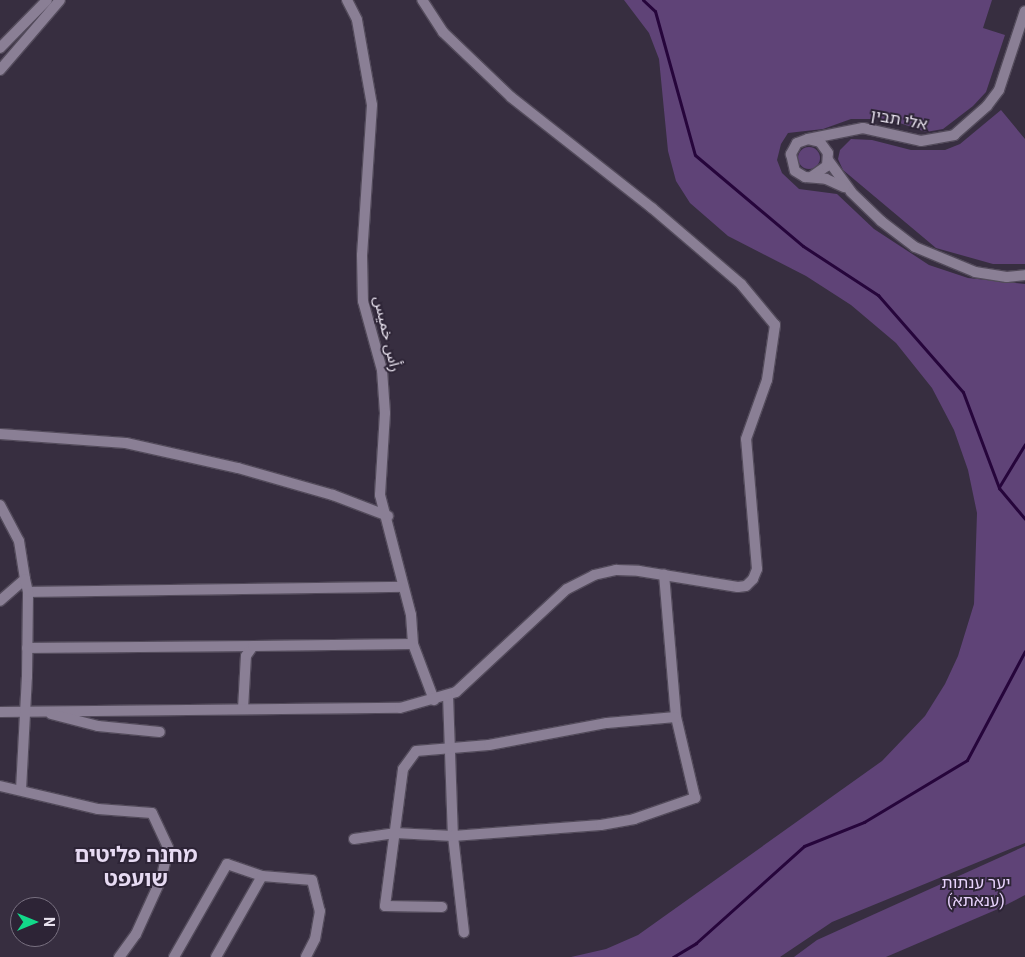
<!DOCTYPE html>
<meta charset="utf-8">
<style>
body{margin:0}
#map{position:relative;width:1025px;height:957px;overflow:hidden;background:#372e40;font-family:Roboto,"Noto Sans Arabic","Noto Sans Hebrew",sans-serif}
div>[style]{position:absolute}
[style*='--x']{left:calc(var(--x)*1px);top:calc(var(--y)*1px);width:calc(var(--w)*1px);rotate:calc(var(--a)*1deg)}
.green>*{inset:0;background:#5f4377}
.round{border-radius:50%}
.stream>*{height:3px;margin:-1.5px;padding:0 1.5px;transform-origin:1.5px;border-radius:1.5px;background:#26053b}
.roads{filter:drop-shadow(1px 0 #534b5b) drop-shadow(-1px 0 #534b5b) drop-shadow(0 1px #534b5b) drop-shadow(0 -1px #534b5b)}
.minor>*{height:10px;margin:-5px;padding:0 5px;transform-origin:5px;border-radius:5px;background:#8a7f95}
span{translate:-50% -50%;white-space:nowrap;text-align:center;line-height:1.15;-webkit-text-stroke:4px #2d2436;paint-order:stroke}
.street-label{font-size:16px;color:#e8e2ee}
.park-label{font-size:16px;color:#e8d3fd}
.district-label{font-size:21px;color:#e7dbf3;font-weight:700}
.north{position:absolute;left:10px;top:897px;width:50px;height:50px;box-sizing:border-box;background:#2d2436;border:1px solid #787080;border-radius:50%;rotate:90deg;font-size:14px;font-weight:700;line-height:20px;text-align:center;color:#e8e2ee}
.north::after{content:'';display:block;margin:auto;width:18px;height:22px;background:#12d98a;clip-path:polygon(50% 0,100% 100%,50% 72%,0 100%)}
</style>
<div id="map">
<div class="green">
<div style="clip-path:polygon(624px 0,992px 0,983px 28px,1005px 35px,986px 92px,973px 106px,943px 129px,926px 132px,888px 119px,851px 119px,823px 129px,788px 133px,781px 144px,777px 160px,782px 173px,799px 189px,837px 194px,874px 229px,929px 265px,968px 278px,1025px 284px,1025px 843px,832px 922px,780px 957px,571px 957px,606px 949px,638px 935px,882px 761px,925px 716px,945px 684px,958px 656px,974px 604px,977px 513px,968px 470px,954px 430px,932px 388px,896px 343px,851px 305px,806px 276px,728px 236px,690px 203px,676px 181px,668px 151px,659px 59px,649px 33px)"></div>
<div style="clip-path:polygon(1001px 110px,1025px 139px,1025px 264px,993px 264px,936px 248px,843px 170px,838px 159px,840px 150px,851px 139px,872px 140px,911px 150px,945px 150px,960px 144px)"></div>
<div class="round" style="left:798px;top:147px;width:22px;height:22px"></div>
<div style="clip-path:polygon(1025px 846px,1025px 895px,998px 909px,886px 957px,794px 957px,817px 940px)"></div>
</div>
<div class="stream">
<div style="--x:643;--y:0;--w:16;--a:43"></div>
<div style="--x:655;--y:11;--w:149;--a:74.5"></div>
<div style="--x:695;--y:155;--w:141;--a:40.1"></div>
<div style="--x:803;--y:246;--w:90;--a:33.2"></div>
<div style="--x:878;--y:295;--w:129;--a:48.8"></div>
<div style="--x:963;--y:392;--w:103;--a:69.4"></div>
<div style="--x:999;--y:488;--w:40;--a:50"></div>
<div style="--x:999;--y:487;--w:50;--a:-58.8"></div>
<div style="--x:673;--y:957;--w:27;--a:-31"></div>
<div style="--x:696;--y:943;--w:145;--a:-41.9"></div>
<div style="--x:804;--y:846;--w:65;--a:-21.8"></div>
<div style="--x:864;--y:822;--w:120;--a:-31"></div>
<div style="--x:967;--y:760;--w:123;--a:-62"></div>
</div>
<div class="roads">
<div class="minor">
<div style="--x:347;--y:0;--w:22;--a:63"></div>
<div style="--x:357;--y:20;--w:86;--a:80"></div>
<div style="--x:372;--y:105;--w:150;--a:93.8"></div>
<div style="--x:362;--y:255;--w:46;--a:88.8"></div>
<div style="--x:363;--y:301;--w:72;--a:74.6"></div>
<div style="--x:382;--y:370;--w:43;--a:86"></div>
<div style="--x:385;--y:413;--w:82;--a:93.5"></div>
<div style="--x:380;--y:495;--w:124;--a:75.5"></div>
<div style="--x:411;--y:615;--w:29;--a:86"></div>
<div style="--x:413;--y:644;--w:60;--a:69.4"></div>
<div style="--x:0;--y:48;--w:67;--a:-45.6"></div>
<div style="--x:0;--y:70;--w:92;--a:-49.4"></div>
<div style="--x:808;--y:139;--w:56;--a:-11.3"></div>
<div style="--x:863;--y:128;--w:59;--a:12.6"></div>
<div style="--x:921;--y:141;--w:34;--a:-10"></div>
<div style="--x:954;--y:135;--w:44;--a:-41.3"></div>
<div style="--x:987;--y:106;--w:20;--a:-53"></div>
<div style="--x:999;--y:90;--w:83;--a:-71.8"></div>
<div style="--x:828;--y:160;--w:39;--a:54"></div>
<div style="--x:851;--y:192;--w:42;--a:44"></div>
<div style="--x:881;--y:221;--w:43;--a:37.4"></div>
<div style="--x:915;--y:247;--w:65;--a:22.6"></div>
<div style="--x:975;--y:272;--w:32;--a:9"></div>
<div style="--x:1007;--y:277;--w:18;--a:-6"></div>
<div style="--x:811;--y:177;--w:19;--a:-35"></div>
<div style="--x:827;--y:166;--w:13;--a:-86"></div>
<div style="--x:828;--y:153;--w:14;--a:-126"></div>
<div style="--x:820;--y:142;--w:12;--a:-166"></div>
<div style="--x:808;--y:139;--w:12;--a:160"></div>
<div style="--x:797;--y:143;--w:13;--a:119"></div>
<div style="--x:791;--y:154;--w:17;--a:77"></div>
<div style="--x:795;--y:171;--w:12;--a:31"></div>
<div style="--x:805;--y:177;--w:21;--a:5"></div>
<div style="--x:826;--y:179;--w:20;--a:24"></div>
<div style="--x:0;--y:434;--w:126;--a:4.1"></div>
<div style="--x:126;--y:443;--w:115;--a:12.6"></div>
<div style="--x:238;--y:468;--w:99;--a:15.9"></div>
<div style="--x:333;--y:495;--w:59;--a:20.9"></div>
<div style="--x:0;--y:505;--w:41;--a:62.2"></div>
<div style="--x:19;--y:541;--w:38;--a:81"></div>
<div style="--x:25;--y:579;--w:33;--a:139"></div>
<div style="--x:28;--y:592;--w:375;--a:-0.8"></div>
<div style="--x:27;--y:648;--w:226;--a:-0.5"></div>
<div style="--x:448;--y:695;--w:141;--a:88"></div>
<div style="--x:453;--y:836;--w:97;--a:83.5"></div>
<div style="--x:243;--y:709;--w:53;--a:-86.8"></div>
<div style="--x:246;--y:656;--w:12;--a:-55"></div>
<div style="--x:253;--y:646;--w:160;--a:-0.7"></div>
<div style="--x:0;--y:712;--w:400;--a:-0.6"></div>
<div style="--x:400;--y:708;--w:58;--a:-15.9"></div>
<div style="--x:456;--y:692;--w:151;--a:-42.9"></div>
<div style="--x:567;--y:589;--w:30;--a:-27"></div>
<div style="--x:594;--y:575;--w:23;--a:-13"></div>
<div style="--x:616;--y:570;--w:23;--a:2"></div>
<div style="--x:639;--y:571;--w:100;--a:9.2"></div>
<div style="--x:738;--y:587;--w:8;--a:-7"></div>
<div style="--x:746;--y:586;--w:10;--a:-45"></div>
<div style="--x:753;--y:579;--w:11;--a:-68"></div>
<div style="--x:757;--y:569;--w:130;--a:-94.8"></div>
<div style="--x:746;--y:439;--w:63;--a:-70.4"></div>
<div style="--x:767;--y:380;--w:56;--a:-81.7"></div>
<div style="--x:775;--y:325;--w:53;--a:-129.7"></div>
<div style="--x:741;--y:284;--w:117;--a:-139.5"></div>
<div style="--x:652;--y:208;--w:179;--a:-141.8"></div>
<div style="--x:511;--y:97;--w:94;--a:-136.3"></div>
<div style="--x:443;--y:32;--w:38;--a:-123"></div>
<div style="--x:51;--y:714;--w:49;--a:14.3"></div>
<div style="--x:98;--y:726;--w:62;--a:5.5"></div>
<div style="--x:0;--y:786;--w:101;--a:13.2"></div>
<div style="--x:98;--y:809;--w:54;--a:4.2"></div>
<div style="--x:152;--y:813;--w:38;--a:65"></div>
<div style="--x:168;--y:848;--w:30;--a:102"></div>
<div style="--x:162;--y:877;--w:63;--a:114.5"></div>
<div style="--x:136;--y:934;--w:29;--a:126"></div>
<div style="--x:21;--y:790;--w:113;--a:-87"></div>
<div style="--x:27;--y:677;--w:85;--a:-89.3"></div>
<div style="--x:28;--y:592;--w:13;--a:-103"></div>
<div style="--x:354;--y:839;--w:41;--a:-8.3"></div>
<div style="--x:395;--y:833;--w:58;--a:3"></div>
<div style="--x:453;--y:836;--w:148;--a:-4.3"></div>
<div style="--x:601;--y:825;--w:34;--a:-10"></div>
<div style="--x:634;--y:819;--w:65;--a:-19"></div>
<div style="--x:695;--y:798;--w:83;--a:-103.2"></div>
<div style="--x:676;--y:717;--w:143;--a:-94.8"></div>
<div style="--x:442;--y:907;--w:57;--a:-179"></div>
<div style="--x:385;--y:906;--w:138;--a:-82.5"></div>
<div style="--x:403;--y:769;--w:22;--a:-54"></div>
<div style="--x:416;--y:751;--w:73;--a:-4.7"></div>
<div style="--x:489;--y:745;--w:120;--a:-10.6"></div>
<div style="--x:607;--y:723;--w:69;--a:-5"></div>
<div style="--x:174;--y:957;--w:107;--a:-60.3"></div>
<div style="--x:227;--y:864;--w:37;--a:19"></div>
<div style="--x:216;--y:957;--w:93;--a:-60.4"></div>
<div style="--x:262;--y:876;--w:50;--a:4.6"></div>
<div style="--x:312;--y:880;--w:32;--a:76"></div>
<div style="--x:320;--y:911;--w:28;--a:100"></div>
<div style="--x:315;--y:939;--w:20;--a:117"></div>
</div>
</div>
<div class="street-label">
<span style="left:899px;top:120px;rotate:10deg">אלי תבין</span>
<span style="left:387px;top:334px;rotate:77deg">رأس خميس</span>
</div>
<div class="park-label">
<span style="left:976px;top:892px">יער ענתות<br>(ענאתא)</span>
</div>
<div class="district-label">
<span style="left:136px;top:867px">מחנה פליטים<br>שועפט</span>
</div>
<div class="north">N</div>
</div>
